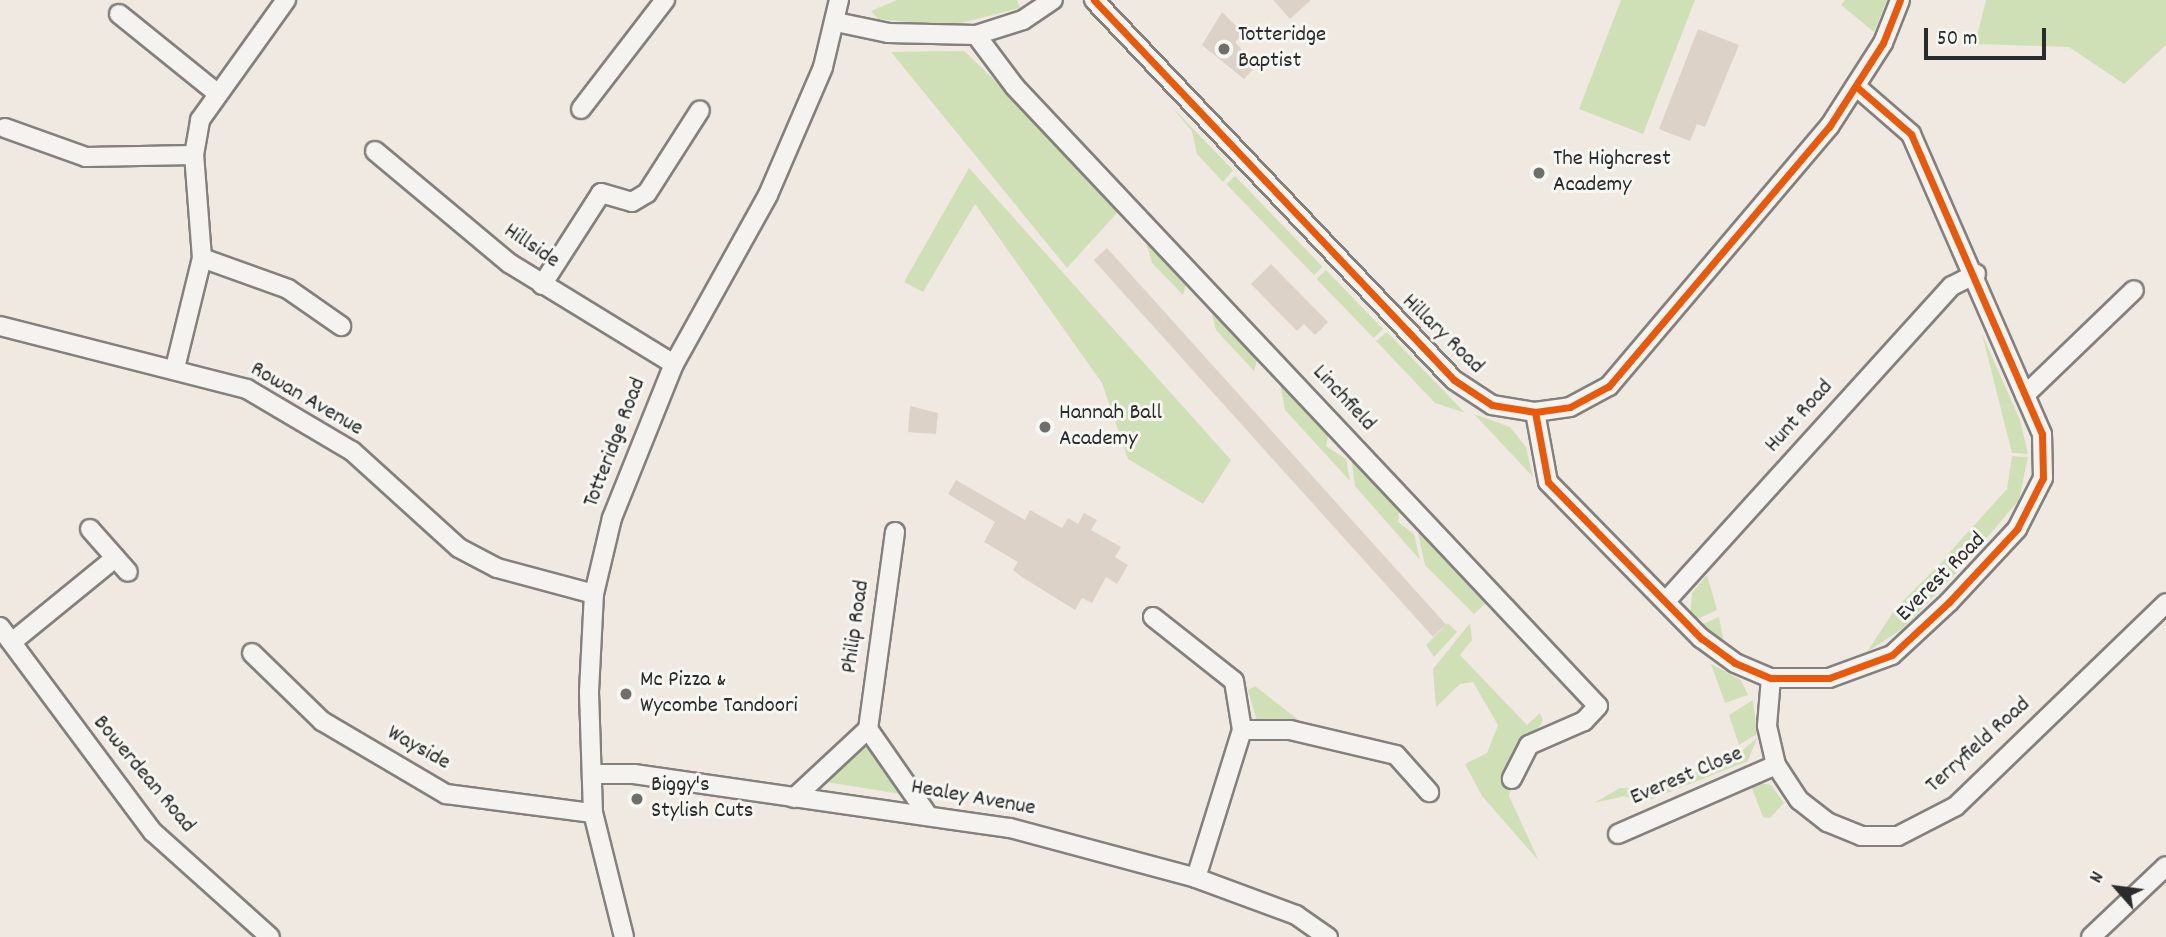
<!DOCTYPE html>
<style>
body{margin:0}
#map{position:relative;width:2166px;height:937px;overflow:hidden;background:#f0e9e1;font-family:Dekko,sans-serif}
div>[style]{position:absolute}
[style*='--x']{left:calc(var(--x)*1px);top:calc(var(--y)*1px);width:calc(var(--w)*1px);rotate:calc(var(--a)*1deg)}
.green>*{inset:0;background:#d0e0b6;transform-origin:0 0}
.building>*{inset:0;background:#ddd2c7;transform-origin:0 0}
.roads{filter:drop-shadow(2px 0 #84807d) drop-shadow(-2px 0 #84807d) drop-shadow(0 2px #84807d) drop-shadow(0 -2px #84807d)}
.street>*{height:18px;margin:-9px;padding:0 9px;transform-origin:9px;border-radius:9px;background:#f4f3f0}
.cycleway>*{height:7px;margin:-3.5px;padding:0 3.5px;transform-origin:3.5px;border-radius:3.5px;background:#e8590c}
.dots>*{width:19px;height:19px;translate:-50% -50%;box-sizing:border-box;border:4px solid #f6f6f2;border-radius:50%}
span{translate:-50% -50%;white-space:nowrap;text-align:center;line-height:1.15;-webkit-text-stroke:6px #f6f6f2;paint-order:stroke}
.poi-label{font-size:23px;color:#2b2b2b}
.left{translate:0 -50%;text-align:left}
.street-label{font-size:23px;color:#2b2b2b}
.north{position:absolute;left:2082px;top:853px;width:70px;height:70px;-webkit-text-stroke:5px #f6f6f2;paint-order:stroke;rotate:298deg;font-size:19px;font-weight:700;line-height:28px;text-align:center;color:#2b2b2b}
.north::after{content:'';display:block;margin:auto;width:24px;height:32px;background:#2b2b2b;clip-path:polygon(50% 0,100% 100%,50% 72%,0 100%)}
.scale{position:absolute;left:1924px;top:28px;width:122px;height:32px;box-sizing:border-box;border:4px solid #2b2b2b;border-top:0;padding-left:9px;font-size:21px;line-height:24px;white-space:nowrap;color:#2b2b2b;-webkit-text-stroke:5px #f6f6f2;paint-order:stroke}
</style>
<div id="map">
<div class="green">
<div style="clip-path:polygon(897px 0,1017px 0,1020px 8px,949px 26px,878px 19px,871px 11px)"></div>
<div style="clip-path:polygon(1621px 0,1695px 0,1643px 134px,1579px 109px)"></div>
<div style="clip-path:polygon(1845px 0,1887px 0,1874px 32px,1841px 5px)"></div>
<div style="clip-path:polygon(1986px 0,2166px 0,2166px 45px,2124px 84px,2069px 47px,1975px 44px)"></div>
<div style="clip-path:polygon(964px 51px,1125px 204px,1067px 268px,891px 52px)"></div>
<div style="clip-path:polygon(1171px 106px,1233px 170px,1223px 182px,1197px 154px,1192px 131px)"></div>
<div style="clip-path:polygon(969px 168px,1231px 460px,1203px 504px,1128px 459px,1102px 383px,975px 204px,923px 292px,904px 282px)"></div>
<div style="left:1235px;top:176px;width:126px;height:12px;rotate:46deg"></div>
<div style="clip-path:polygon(1145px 238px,1187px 281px,1183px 295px,1152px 263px)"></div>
<div style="left:1326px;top:270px;width:82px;height:13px;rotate:46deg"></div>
<div style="clip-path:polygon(1210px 307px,1258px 357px,1254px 371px,1216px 330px)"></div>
<div style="clip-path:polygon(1387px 332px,1465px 413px,1435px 403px,1376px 341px)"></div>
<div style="clip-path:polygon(1982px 334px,2020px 420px,2028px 454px,2012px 453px)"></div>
<div style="clip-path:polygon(1280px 383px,1329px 432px,1326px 446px,1346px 459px,1350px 481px,1285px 410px)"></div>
<div style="clip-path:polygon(1474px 414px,1510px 427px,1526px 447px,1533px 477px)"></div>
<div style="clip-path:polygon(1351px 456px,1400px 505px,1398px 522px,1414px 534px,1420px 560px,1355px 486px)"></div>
<div style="clip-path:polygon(2012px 456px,2028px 457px,2019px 500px,1962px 567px,1948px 554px,2007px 489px)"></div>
<div style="clip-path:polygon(1425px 532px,1484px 594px,1486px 603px,1474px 614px,1425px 565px,1418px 533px)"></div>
<div style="clip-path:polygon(1946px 558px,1959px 570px,1902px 629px,1867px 652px,1895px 609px)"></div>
<div style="clip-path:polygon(1707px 575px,1717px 610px,1695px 620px,1690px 617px,1692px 593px)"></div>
<div style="clip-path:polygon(1719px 617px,1724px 643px,1699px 626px)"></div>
<div style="clip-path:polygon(1448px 623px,1457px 632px,1434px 657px,1426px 645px)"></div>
<div style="clip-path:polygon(1470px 623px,1472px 640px,1460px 655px,1527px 725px,1540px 713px,1543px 720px,1518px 763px,1509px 796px,1539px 861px,1482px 796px,1465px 764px,1487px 753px,1498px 725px,1473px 682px,1460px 684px,1436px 707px,1433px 669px)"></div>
<div style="clip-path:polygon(1711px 664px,1741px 680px,1748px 695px,1725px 703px)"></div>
<div style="clip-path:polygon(1255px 686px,1300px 721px,1259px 728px,1248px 690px)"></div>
<div style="clip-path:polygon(1753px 700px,1757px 734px,1739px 745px,1729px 715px)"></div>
<div style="clip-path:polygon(1757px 738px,1748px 761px,1662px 795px,1659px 786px,1731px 760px)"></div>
<div style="clip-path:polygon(867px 742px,902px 789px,901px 794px,826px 782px)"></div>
<div style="clip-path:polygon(1756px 782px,1771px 785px,1784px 803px,1770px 818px,1763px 817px,1751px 786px)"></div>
<div style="clip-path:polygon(1620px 788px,1656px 788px,1659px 796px,1639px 804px,1625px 796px,1594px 803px)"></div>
</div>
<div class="building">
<div style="clip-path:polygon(1273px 0,1311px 0,1290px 19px)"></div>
<div style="clip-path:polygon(1222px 12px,1244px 34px,1235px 42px,1256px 66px,1244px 79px,1202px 45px)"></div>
<div style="clip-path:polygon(1698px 29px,1739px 45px,1705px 127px,1697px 124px,1690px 141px,1659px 129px)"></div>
<div style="left:1107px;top:248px;width:507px;height:18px;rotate:48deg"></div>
<div style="clip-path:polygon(1271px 264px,1328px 322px,1315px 335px,1304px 324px,1297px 331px,1251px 284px)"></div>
<div style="clip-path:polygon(910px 406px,938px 413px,936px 434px,908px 432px)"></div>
<div style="clip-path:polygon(956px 480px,1025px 520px,1030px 510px,1062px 528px,1068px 518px,1078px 524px,1084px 513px,1097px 520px,1091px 530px,1121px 547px,1115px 557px,1128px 565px,1117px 584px,1106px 577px,1092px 603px,1082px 598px,1075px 610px,1022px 577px,1013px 570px,1018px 562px,984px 542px,995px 522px,948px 494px)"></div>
</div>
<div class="roads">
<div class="street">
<div style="--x:1094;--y:0;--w:523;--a:46.55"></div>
<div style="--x:1454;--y:380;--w:45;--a:33.3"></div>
<div style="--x:1492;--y:405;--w:44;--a:9.2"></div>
<div style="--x:1535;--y:412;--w:35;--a:-8"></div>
<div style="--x:1570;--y:407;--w:44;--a:-28.3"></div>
<div style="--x:1609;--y:386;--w:340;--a:-49.7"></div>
<div style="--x:1829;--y:127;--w:100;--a:-57.3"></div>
<div style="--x:1883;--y:43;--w:46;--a:-68.4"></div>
<div style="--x:119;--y:14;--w:126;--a:38.9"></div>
<div style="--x:836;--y:22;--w:53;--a:11.9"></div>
<div style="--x:888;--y:33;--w:88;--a:1.3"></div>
<div style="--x:976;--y:35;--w:49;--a:-17.7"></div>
<div style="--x:1023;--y:20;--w:36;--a:-34"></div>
<div style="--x:976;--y:35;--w:65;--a:53.1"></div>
<div style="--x:1015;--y:87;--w:850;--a:46.72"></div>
<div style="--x:1598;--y:706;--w:21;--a:133"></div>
<div style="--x:1584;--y:721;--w:60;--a:156.4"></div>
<div style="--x:1529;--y:745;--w:38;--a:117"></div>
<div style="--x:581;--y:109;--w:138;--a:-52.4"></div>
<div style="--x:5;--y:128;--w:86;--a:19.7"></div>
<div style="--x:86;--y:157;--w:108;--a:-1.1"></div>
<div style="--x:375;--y:151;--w:175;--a:39.9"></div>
<div style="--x:509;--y:263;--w:193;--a:31.5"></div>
<div style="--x:202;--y:258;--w:91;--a:19.8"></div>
<div style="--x:288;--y:289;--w:65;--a:34.9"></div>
<div style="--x:542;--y:285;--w:109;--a:-57.3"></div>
<div style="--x:601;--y:193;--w:32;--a:16"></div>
<div style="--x:632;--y:202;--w:17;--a:-31"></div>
<div style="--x:647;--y:193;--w:98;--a:-57.4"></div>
<div style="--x:0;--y:326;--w:255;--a:14.3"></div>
<div style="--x:247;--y:389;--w:122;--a:30.6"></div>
<div style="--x:352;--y:451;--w:144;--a:42.2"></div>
<div style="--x:459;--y:548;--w:43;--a:27.8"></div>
<div style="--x:497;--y:568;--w:100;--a:15"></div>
<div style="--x:175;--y:368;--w:113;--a:-76.2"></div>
<div style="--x:202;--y:258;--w:103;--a:-94.4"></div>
<div style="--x:194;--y:155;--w:36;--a:-80"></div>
<div style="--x:200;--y:120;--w:148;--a:-54.4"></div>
<div style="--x:2025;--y:395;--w:151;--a:-43.9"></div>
<div style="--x:1535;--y:412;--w:71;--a:79.5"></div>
<div style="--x:1548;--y:482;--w:219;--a:45.6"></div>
<div style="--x:1701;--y:638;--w:42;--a:36.3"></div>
<div style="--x:1735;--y:663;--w:39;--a:23"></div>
<div style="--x:1771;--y:678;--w:58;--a:0"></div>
<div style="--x:1829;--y:678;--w:67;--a:-20.1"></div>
<div style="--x:1892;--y:655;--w:78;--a:-42.9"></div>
<div style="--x:1949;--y:602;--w:100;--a:-47"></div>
<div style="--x:2017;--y:529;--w:57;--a:-63"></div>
<div style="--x:2043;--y:478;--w:44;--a:-91.3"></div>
<div style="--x:2042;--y:434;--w:327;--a:-113.6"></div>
<div style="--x:1911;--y:134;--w:70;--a:-139"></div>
<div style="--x:90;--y:529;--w:57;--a:48.5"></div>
<div style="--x:895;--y:532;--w:199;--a:97.8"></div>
<div style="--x:868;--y:729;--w:103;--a:55.2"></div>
<div style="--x:1666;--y:601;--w:425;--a:-47.8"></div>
<div style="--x:1952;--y:286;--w:27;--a:-27"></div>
<div style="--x:1153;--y:617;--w:103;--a:38.3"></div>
<div style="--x:1234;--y:681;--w:50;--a:80.7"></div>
<div style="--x:1242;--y:730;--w:155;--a:107.3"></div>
<div style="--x:0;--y:627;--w:256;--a:53.3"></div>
<div style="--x:153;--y:832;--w:157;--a:41.9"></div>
<div style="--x:12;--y:642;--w:133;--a:-39.2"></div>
<div style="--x:252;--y:653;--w:98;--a:44.2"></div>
<div style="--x:322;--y:721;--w:144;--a:30.5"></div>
<div style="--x:446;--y:794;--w:148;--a:7.4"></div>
<div style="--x:1771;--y:678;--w:48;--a:94.8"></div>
<div style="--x:1767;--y:726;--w:40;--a:77"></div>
<div style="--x:1776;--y:765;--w:42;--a:56.7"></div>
<div style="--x:1799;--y:800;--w:36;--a:38"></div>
<div style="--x:1827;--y:822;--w:37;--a:22"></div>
<div style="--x:1861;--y:836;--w:37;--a:0"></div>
<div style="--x:1898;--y:836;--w:65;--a:-27.3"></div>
<div style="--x:1956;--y:806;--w:292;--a:-44"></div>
<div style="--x:1242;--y:730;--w:48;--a:0"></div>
<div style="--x:1290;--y:730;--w:109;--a:13.3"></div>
<div style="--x:1396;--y:755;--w:50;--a:48.3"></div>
<div style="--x:592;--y:774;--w:42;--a:0"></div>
<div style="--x:634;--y:774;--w:380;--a:8.2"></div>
<div style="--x:1010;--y:828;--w:193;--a:15"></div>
<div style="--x:1196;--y:878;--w:107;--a:20.3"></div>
<div style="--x:1296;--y:915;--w:39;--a:35"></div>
<div style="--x:794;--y:798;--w:101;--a:-43"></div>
<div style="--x:1618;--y:834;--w:172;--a:-23.6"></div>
<div style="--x:624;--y:937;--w:128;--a:-104"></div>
<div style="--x:593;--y:813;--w:121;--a:-91.9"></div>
<div style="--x:589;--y:692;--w:98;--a:-87.1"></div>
<div style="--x:594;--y:594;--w:78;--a:-76.7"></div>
<div style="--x:612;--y:518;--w:166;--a:-68.1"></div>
<div style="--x:674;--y:364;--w:193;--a:-60.9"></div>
<div style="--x:768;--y:195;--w:139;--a:-66.7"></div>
<div style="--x:823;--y:67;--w:69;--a:-76.6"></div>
<div style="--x:2091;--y:937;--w:103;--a:-43.4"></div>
</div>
</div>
<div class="cycleway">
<div style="--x:1094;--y:0;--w:523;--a:46.55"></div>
<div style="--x:1454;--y:380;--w:45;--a:33.3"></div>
<div style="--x:1492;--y:405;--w:44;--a:9.2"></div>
<div style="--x:1535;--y:412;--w:35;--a:-8"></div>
<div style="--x:1570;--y:407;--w:44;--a:-28.3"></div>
<div style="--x:1609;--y:386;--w:340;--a:-49.7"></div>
<div style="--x:1829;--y:127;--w:100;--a:-57.3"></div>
<div style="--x:1883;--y:43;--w:46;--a:-68.4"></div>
<div style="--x:1535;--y:412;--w:71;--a:79.5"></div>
<div style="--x:1548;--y:482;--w:219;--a:45.6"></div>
<div style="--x:1701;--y:638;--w:42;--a:36.3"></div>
<div style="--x:1735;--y:663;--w:39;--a:23"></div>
<div style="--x:1771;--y:678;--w:58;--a:0"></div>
<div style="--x:1829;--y:678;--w:67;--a:-20.1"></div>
<div style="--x:1892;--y:655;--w:78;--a:-42.9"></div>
<div style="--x:1949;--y:602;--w:100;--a:-47"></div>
<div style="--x:2017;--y:529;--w:57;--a:-63"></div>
<div style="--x:2043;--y:478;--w:44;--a:-91.3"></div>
<div style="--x:2042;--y:434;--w:327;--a:-113.6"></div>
<div style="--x:1911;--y:134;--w:70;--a:-139"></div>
</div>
<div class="dots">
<div style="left:1224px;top:49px;background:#706e6b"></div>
<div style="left:1539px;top:173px;background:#706e6b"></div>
<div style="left:1045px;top:427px;background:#706e6b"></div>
<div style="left:626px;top:694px;background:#706e6b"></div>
<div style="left:637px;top:799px;background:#706e6b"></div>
</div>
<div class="poi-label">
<span class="left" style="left:1238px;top:49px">Totteridge<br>Baptist</span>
<span class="left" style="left:1553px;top:173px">The Highcrest<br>Academy</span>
<span class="left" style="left:1059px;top:427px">Hannah Ball<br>Academy</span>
<span class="left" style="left:640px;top:694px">Mc Pizza &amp;<br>Wycombe Tandoori</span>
<span class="left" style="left:651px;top:799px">Biggy's<br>Stylish Cuts</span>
</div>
<div class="street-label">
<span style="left:531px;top:247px;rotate:34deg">Hillside</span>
<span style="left:1442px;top:335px;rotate:44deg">Hillary Road</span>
<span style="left:1343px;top:399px;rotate:47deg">Linchfield</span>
<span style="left:306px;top:400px;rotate:30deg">Rowan Avenue</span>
<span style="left:1800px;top:417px;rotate:-48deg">Hunt Road</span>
<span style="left:616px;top:443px;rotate:-69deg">Totteridge Road</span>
<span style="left:1942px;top:578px;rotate:-45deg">Everest Road</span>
<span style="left:857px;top:627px;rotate:-82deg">Philip Road</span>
<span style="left:1979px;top:746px;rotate:-42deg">Terryfield Road</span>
<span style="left:418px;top:749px;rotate:29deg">Wayside</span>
<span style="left:143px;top:775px;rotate:50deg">Bowerdean Road</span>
<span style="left:1687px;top:777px;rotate:-23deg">Everest Close</span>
<span style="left:973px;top:799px;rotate:10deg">Healey Avenue</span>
</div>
<div class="north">N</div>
<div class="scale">50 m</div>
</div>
